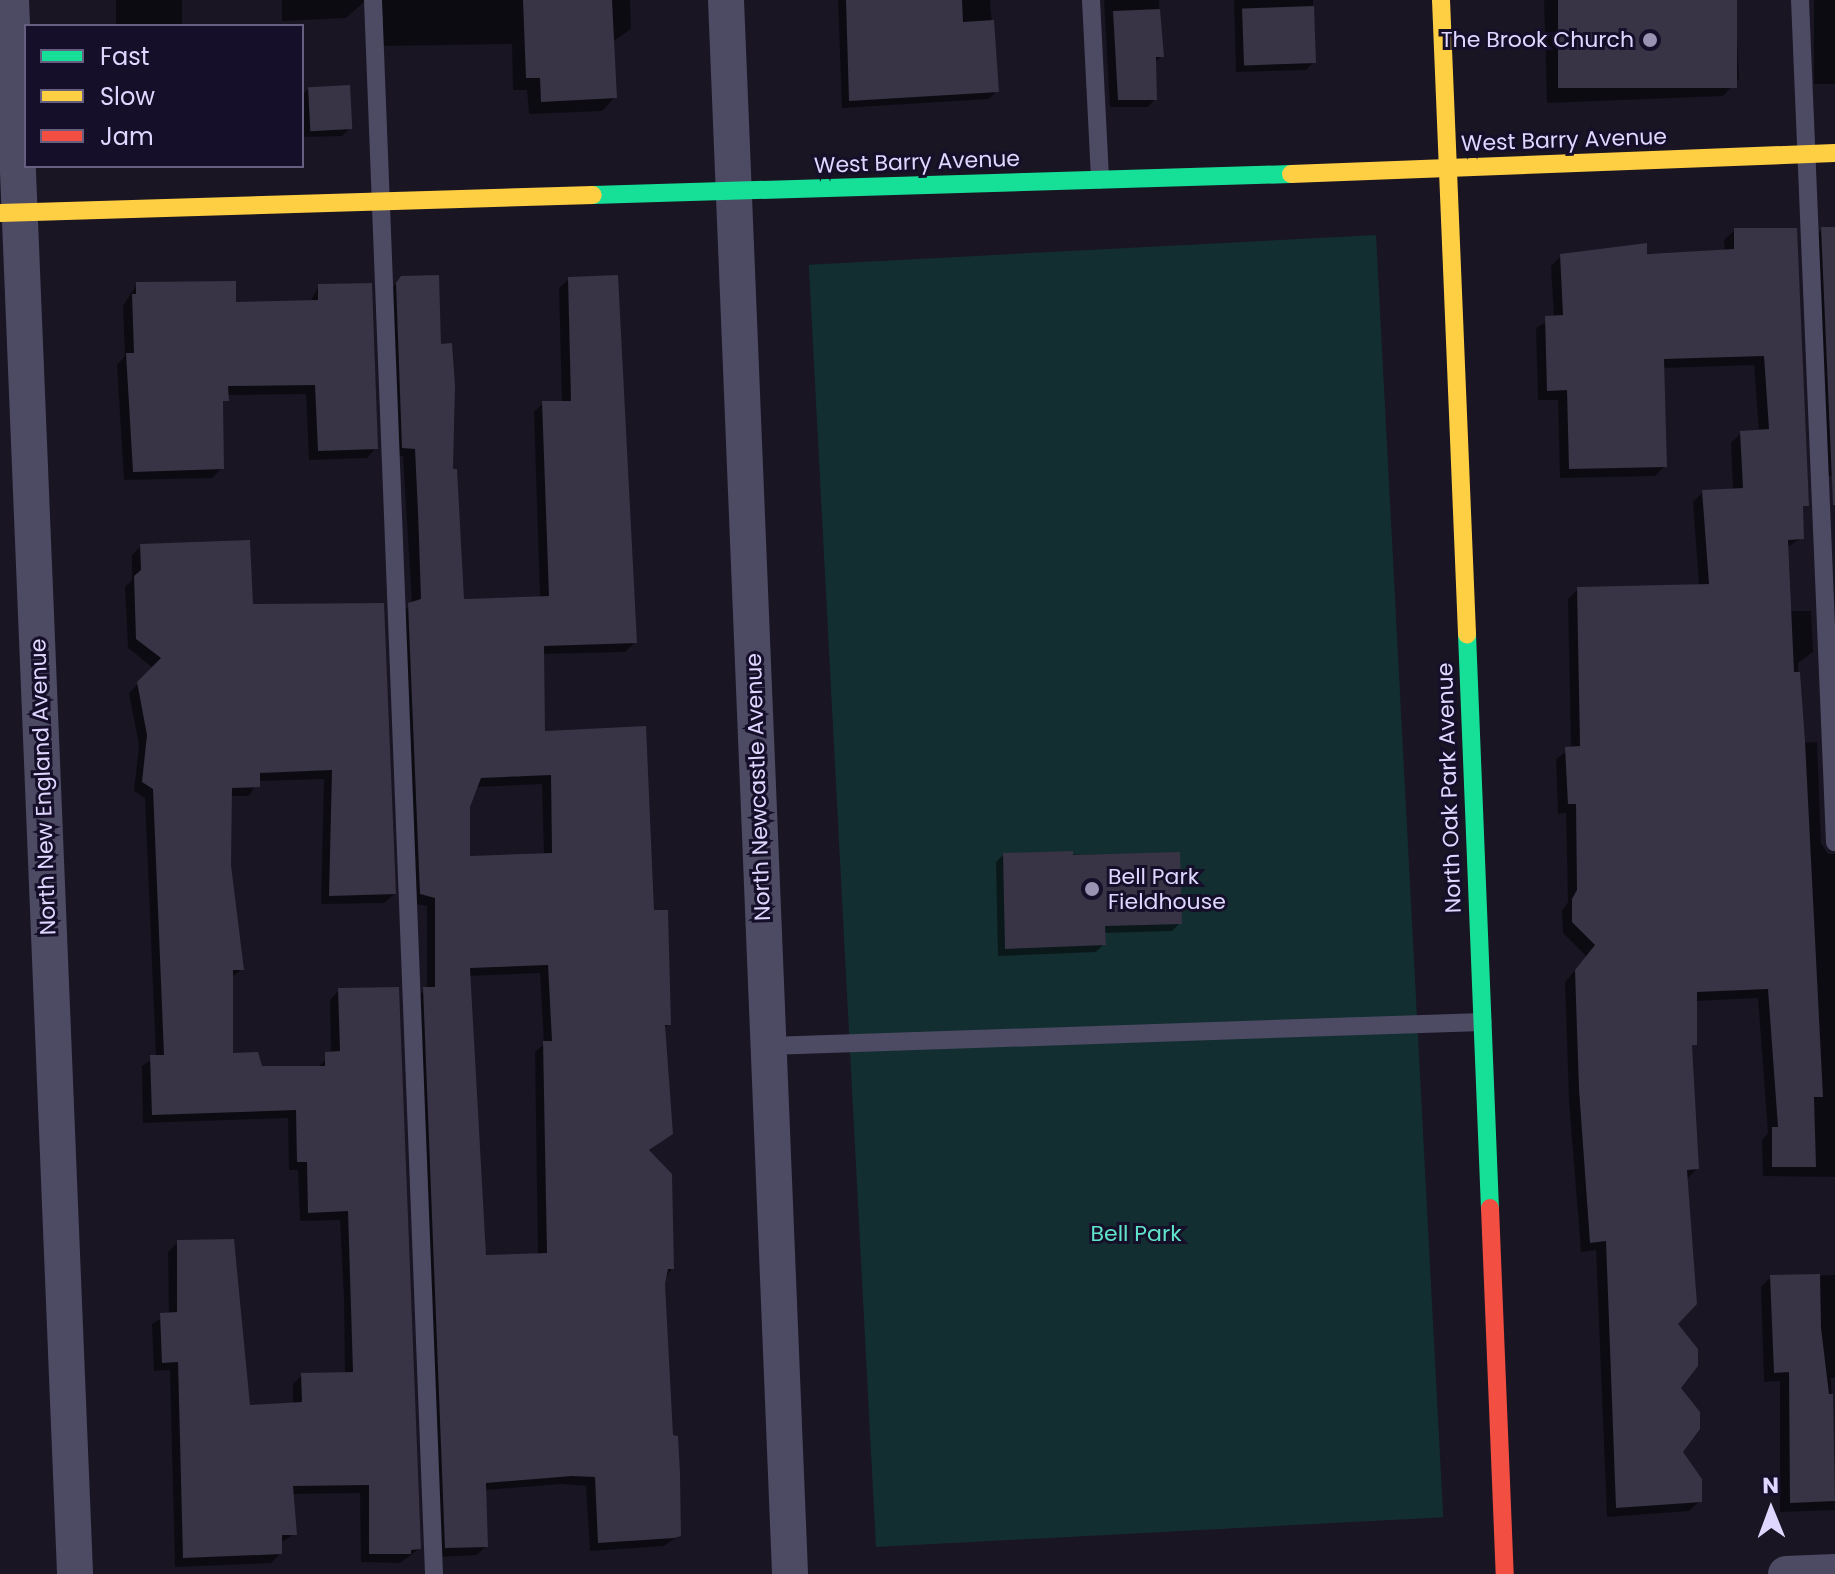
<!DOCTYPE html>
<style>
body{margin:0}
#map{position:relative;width:1835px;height:1574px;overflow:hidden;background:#191523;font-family:Poppins,sans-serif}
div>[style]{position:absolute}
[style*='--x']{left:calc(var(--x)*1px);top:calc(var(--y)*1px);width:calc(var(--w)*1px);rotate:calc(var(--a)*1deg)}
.green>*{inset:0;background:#132e31;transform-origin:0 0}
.shadow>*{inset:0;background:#0007;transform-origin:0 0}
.building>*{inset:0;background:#383345;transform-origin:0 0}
.lane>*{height:18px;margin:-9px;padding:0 9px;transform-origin:9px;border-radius:9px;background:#4d4a64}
.street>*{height:36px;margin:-18px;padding:0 18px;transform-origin:18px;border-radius:18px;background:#4d4a64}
.fast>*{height:18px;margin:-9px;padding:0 9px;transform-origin:9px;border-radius:9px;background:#16e098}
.slow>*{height:18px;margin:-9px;padding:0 9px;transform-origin:9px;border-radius:9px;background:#ffcf43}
.jam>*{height:18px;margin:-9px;padding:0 9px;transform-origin:9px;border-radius:9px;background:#f24e42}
.dots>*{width:22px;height:22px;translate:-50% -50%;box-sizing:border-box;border:4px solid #160f29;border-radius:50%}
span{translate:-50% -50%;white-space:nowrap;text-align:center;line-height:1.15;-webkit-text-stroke:6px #160f29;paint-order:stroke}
.poi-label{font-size:22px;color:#dfd7ff}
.right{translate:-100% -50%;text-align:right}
.left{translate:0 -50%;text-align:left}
.street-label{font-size:22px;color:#dfd7ff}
.park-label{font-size:22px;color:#5fe3cb}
.legend{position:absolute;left:24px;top:24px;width:280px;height:144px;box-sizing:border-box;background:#160f29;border:2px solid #665f7f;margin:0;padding:10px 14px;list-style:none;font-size:24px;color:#dfd7ff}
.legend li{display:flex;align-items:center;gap:16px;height:40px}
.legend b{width:40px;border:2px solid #665f7f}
.north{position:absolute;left:1731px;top:1470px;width:80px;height:80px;-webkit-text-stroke:6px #160f29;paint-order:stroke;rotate:359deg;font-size:22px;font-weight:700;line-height:32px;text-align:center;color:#dfd7ff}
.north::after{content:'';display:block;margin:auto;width:28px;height:36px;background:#dfd7ff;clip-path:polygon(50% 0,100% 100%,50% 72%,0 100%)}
</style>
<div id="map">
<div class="green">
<div style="left:1376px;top:235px;width:1284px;height:568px;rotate:87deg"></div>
</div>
<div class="shadow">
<div style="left:116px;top:0;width:66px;height:26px"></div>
<div style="clip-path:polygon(282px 0,630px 0,631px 29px,612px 42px,615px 97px,602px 111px,529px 114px,527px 90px,513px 90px,512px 44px,383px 46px,383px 16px,372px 17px,365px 1px,346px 18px,282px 21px)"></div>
<div style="clip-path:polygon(838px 0,990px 0,997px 91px,989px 99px,842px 108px)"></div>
<div style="clip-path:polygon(1104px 0,1159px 0,1162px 56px,1154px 63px,1155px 99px,1148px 107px,1110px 107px)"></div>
<div style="clip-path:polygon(1234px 0,1313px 0,1314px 62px,1306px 70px,1236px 72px)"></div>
<div style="clip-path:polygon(1544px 0,1735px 0,1739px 79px,1723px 96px,1547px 103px)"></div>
<div style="left:1814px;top:0;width:21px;height:84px"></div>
<div style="clip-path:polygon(309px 88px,350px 128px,342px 136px,303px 137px,302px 95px)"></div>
<div style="clip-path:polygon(1822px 229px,1835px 229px,1835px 476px,1822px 476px,1812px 240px)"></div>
<div style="clip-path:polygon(1735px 230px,1799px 473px,1802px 538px,1786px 548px,1789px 611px,1811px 611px,1813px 652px,1798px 663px,1800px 743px,1817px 742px,1821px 843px,1828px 854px,1835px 854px,1835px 1177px,1763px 1176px,1762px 1140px,1768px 1133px,1758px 998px,1695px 1001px,1691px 1048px,1697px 1169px,1687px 1179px,1676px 1324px,1681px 1452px,1700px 1501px,1689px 1511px,1607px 1517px,1596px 1250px,1581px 1252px,1569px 1101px,1565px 982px,1587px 957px,1563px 933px,1562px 911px,1568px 902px,1566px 813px,1558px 814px,1556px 759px,1571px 748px,1568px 599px,1578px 589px,1699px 586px,1693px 502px,1703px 492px,1733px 490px,1731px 443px,1741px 433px,1759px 432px,1754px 365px,1662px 368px,1665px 466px,1655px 476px,1560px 478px,1558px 400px,1538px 400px,1536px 328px,1554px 318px,1551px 266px,1561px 256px,1725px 251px,1724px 240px)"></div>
<div style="clip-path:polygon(evenodd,402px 278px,440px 346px,460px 599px,540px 598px,534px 412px,543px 403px,562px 403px,559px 288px,569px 279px,635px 642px,625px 652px,542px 654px,543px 733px,652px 912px,669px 1024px,663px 1029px,671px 1133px,648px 1152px,672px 1268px,663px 1283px,679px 1535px,664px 1546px,590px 1551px,586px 1486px,561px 1484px,484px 1490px,486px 1546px,477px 1555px,437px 1557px,415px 998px,427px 989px,427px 906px,411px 903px,400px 614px,412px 604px,403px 456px,394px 456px,392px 288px,402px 278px,542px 784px,544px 856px,468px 858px,468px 807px,476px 787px,542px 784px,402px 278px,540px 973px,544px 1044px,535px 1052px,538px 1255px,485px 1257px,468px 976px,540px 973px)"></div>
<div style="clip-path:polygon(137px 284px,234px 304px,310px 302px,319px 286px,376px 448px,367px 458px,309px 460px,306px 394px,226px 395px,221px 406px,222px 468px,212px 478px,124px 480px,117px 365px,125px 356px,123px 306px)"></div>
<div style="clip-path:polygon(141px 546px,252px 606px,394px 894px,384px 903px,321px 904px,324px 779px,258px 781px,249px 796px,230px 796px,229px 865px,242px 969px,231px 978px,231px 1055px,261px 1068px,317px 1068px,331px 1054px,330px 1000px,339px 990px,419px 1549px,400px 1563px,361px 1562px,360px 1493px,292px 1494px,295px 1534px,280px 1543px,280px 1554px,271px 1563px,175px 1567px,170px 1370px,154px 1371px,152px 1324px,169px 1314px,168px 1252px,178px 1242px,249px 1407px,293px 1405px,293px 1384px,302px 1375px,345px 1374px,344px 1299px,340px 1220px,300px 1221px,298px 1170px,289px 1170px,288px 1118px,143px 1123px,142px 1066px,156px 1057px,145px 798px,134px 791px,139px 745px,129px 693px,153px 668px,128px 648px,125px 587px,132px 580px,132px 555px)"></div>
<div style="clip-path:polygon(1178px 854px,1180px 923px,1172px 931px,1103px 933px,1104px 944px,1096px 952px,998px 956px,996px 862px,1003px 855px)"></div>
<div style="clip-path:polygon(1835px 1275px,1835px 1378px,1831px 1378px,1835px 1510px,1780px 1512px,1780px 1381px,1764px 1382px,1761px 1287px,1771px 1277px)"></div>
</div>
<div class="building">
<div style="clip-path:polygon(523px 0,612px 0,617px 98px,541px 102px,540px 78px,526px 78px)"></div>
<div style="clip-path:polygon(846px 0,962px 0,963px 22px,994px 20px,999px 92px,849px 101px)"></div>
<div style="left:1558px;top:0;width:179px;height:88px"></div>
<div style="left:1314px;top:6px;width:57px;height:72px;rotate:88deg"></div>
<div style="clip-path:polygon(1160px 9px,1164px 57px,1156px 57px,1157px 100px,1118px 100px,1113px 11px)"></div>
<div style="left:350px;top:85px;width:44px;height:42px;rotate:87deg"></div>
<div style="clip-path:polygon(1821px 227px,1835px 227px,1835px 505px,1833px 505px)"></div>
<div style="clip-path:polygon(1734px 228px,1797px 228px,1809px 506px,1803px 506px,1804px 539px,1788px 540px,1794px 672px,1800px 672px,1805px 741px,1823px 1097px,1814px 1097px,1816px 1167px,1772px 1167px,1772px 1127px,1778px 1127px,1768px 989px,1697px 992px,1697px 1045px,1692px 1045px,1699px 1169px,1687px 1170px,1697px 1304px,1678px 1324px,1698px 1349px,1698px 1366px,1681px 1388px,1700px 1412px,1700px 1429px,1683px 1452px,1702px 1479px,1702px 1502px,1616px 1508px,1606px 1241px,1590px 1243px,1579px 1089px,1575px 970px,1595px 945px,1572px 922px,1572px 899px,1577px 890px,1576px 804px,1568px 804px,1565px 747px,1580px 746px,1577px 587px,1709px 584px,1702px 490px,1743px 488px,1740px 431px,1769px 429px,1764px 356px,1664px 359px,1667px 467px,1569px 469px,1567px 390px,1547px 391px,1545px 316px,1563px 315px,1560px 254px,1647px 243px,1647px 254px,1734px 249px)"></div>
<div style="clip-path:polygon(evenodd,439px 275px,441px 344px,452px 343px,455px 385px,453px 469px,457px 469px,464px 599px,549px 596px,542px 401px,571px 401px,568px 277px,618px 275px,637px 643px,544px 646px,545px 731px,646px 726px,654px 910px,668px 910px,671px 1025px,665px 1025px,673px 1134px,649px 1150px,672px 1174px,674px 1269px,668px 1269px,665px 1284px,673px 1435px,678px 1436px,680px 1473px,681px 1536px,674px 1538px,598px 1543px,595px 1477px,572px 1476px,486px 1483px,488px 1547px,445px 1548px,423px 987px,435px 987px,435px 898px,420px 894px,408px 603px,421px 599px,418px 512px,415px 449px,402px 448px,396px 283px,401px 276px,439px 275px,551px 775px,552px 853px,470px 856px,470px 807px,481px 778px,551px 775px,439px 275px,548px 965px,552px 1041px,543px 1041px,547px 1253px,486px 1255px,470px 968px,548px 965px)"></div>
<div style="clip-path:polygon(236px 281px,236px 302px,318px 300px,318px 284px,372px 283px,378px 449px,318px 451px,315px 385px,228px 386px,229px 401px,223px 401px,224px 469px,133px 472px,126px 353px,134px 353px,132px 294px,136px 294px,136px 282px)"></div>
<div style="clip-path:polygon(250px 540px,253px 604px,384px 603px,396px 894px,329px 896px,332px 770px,260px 773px,260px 787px,232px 788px,231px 865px,244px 970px,233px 970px,233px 1053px,258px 1052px,262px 1066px,325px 1066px,325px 1052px,340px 1051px,338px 988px,399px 987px,421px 1549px,411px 1550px,411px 1554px,369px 1554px,369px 1485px,293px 1486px,297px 1535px,282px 1535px,282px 1554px,183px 1558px,178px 1362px,162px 1363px,160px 1313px,177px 1312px,177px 1240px,234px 1239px,250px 1405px,302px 1402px,301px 1373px,353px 1372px,348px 1211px,308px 1213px,307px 1162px,297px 1162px,296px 1110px,152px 1115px,150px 1055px,164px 1055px,153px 789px,142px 782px,147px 735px,137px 682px,161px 658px,136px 639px,134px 576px,141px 570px,140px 544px)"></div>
<div style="clip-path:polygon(1073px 851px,1073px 855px,1180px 852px,1182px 924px,1105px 926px,1106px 945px,1005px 949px,1003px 853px)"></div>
<div style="clip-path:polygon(1820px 1274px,1821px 1328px,1829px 1394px,1833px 1394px,1835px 1501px,1790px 1503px,1789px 1372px,1774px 1373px,1770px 1275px)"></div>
</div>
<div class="lane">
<div style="--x:373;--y:0;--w:1575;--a:87.78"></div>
<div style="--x:1091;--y:0;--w:180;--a:87.1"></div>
<div style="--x:1800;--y:0;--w:843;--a:87.62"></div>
<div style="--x:769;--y:1046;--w:714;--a:-1.93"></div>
</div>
<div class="street">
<div style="--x:11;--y:0;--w:1575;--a:87.67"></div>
<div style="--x:726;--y:0;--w:1575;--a:87.67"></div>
<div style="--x:1786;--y:1574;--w:49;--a:-2.3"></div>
</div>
<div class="fast">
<div style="--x:593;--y:195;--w:698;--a:-1.72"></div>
<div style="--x:1467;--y:634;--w:574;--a:87.71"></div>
</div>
<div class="slow">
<div style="--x:1441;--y:0;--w:635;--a:87.65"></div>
<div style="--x:1291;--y:174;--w:544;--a:-2.21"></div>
<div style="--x:0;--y:213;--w:593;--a:-1.74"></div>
</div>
<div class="jam">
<div style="--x:1490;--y:1208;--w:366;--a:87.7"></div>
</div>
<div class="dots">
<div style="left:1650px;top:40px;background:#9a93b2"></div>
<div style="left:1092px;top:889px;background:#9a93b2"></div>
</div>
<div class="poi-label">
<span class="right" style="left:1634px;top:40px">The Brook Church</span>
<span class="left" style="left:1108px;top:889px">Bell Park<br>Fieldhouse</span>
</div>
<div class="street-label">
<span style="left:1564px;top:140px;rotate:-2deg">West Barry Avenue</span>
<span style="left:917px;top:162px;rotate:-2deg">West Barry Avenue</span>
<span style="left:43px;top:787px;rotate:-92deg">North New England Avenue</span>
<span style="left:758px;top:787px;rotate:-92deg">North Newcastle Avenue</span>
<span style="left:1449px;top:788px;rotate:-92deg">North Oak Park Avenue</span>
</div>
<div class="park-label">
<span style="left:1136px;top:1234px">Bell Park</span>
</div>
<ul class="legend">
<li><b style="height:10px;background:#16e098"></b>Fast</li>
<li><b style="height:10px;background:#ffcf43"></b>Slow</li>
<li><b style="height:10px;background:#f24e42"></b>Jam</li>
</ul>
<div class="north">N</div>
</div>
